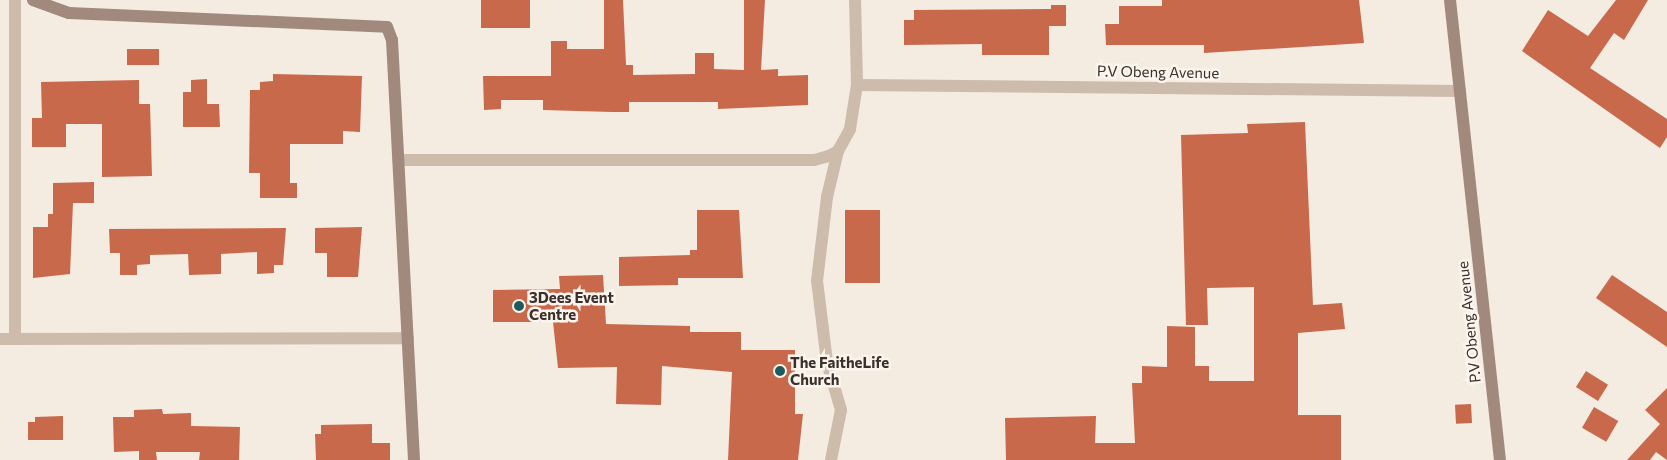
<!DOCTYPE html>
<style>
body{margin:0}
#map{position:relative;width:1667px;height:460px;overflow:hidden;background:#f4ebe1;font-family:Commissioner,sans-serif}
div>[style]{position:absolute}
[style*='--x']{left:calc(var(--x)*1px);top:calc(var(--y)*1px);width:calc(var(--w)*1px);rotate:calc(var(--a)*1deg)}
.building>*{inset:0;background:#c8694b;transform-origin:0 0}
.street>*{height:12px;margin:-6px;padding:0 6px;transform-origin:6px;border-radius:6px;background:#cdbbac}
.secondary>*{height:12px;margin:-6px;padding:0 6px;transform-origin:6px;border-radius:6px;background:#a18a7d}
.dots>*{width:14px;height:14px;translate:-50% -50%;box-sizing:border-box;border:2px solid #fbf5ee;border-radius:50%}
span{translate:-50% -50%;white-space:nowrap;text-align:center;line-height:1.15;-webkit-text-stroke:5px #fbf5ee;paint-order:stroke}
.street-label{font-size:15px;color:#3b302b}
.poi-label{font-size:15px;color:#3b302b;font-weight:700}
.left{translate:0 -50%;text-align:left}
</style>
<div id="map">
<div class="building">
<div style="left:481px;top:0;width:49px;height:28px"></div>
<div style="clip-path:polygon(604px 0,623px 0,626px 65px,633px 65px,633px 75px,695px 74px,695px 53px,714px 53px,714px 69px,744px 70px,744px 0,765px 0,761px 70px,778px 69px,778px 76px,808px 75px,808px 105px,718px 109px,718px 102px,629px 102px,629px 112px,612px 112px,543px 110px,543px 100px,501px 100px,501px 109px,484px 110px,483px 76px,551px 76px,551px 41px,567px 41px,567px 49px,604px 49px)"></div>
<div style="clip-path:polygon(1162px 0,1359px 0,1364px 43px,1204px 53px,1204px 45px,1106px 45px,1105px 24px,1119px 24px,1119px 6px,1162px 6px)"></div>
<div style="clip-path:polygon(1616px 0,1648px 0,1624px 40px,1614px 33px,1590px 68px,1667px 119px,1667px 137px,1660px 148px,1522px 51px,1548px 10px,1588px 36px)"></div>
<div style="clip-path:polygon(1051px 5px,1066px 5px,1066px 26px,1049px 26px,1049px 55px,982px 55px,982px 44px,904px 45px,904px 20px,914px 20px,914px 10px,1051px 9px)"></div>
<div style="left:127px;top:49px;width:32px;height:16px"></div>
<div style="clip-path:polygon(273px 74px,362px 76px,360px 132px,343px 131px,343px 144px,290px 144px,290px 183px,297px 183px,297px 198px,260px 198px,260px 173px,249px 173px,250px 90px,260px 90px,260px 82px,273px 81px)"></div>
<div style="clip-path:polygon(207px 79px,207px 104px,219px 104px,220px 127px,183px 127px,183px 92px,191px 92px,191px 80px)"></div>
<div style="clip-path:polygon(139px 80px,139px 104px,150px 104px,152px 176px,102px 177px,102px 124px,66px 124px,66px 147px,32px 147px,32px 118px,42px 118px,41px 82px)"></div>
<div style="clip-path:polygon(1305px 122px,1313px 305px,1342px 303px,1345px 329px,1298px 333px,1298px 415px,1341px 415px,1341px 460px,1006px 460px,1005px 418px,1096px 416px,1095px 443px,1135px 443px,1132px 383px,1142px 383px,1142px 366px,1167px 367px,1167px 326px,1195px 327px,1195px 366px,1209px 366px,1209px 381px,1254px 381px,1254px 287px,1207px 288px,1208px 325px,1186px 325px,1181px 135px,1248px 133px,1247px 124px)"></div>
<div style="clip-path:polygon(94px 182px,94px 203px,73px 203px,70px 274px,33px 278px,33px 227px,48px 227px,48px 214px,53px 214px,53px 183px)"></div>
<div style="clip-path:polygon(697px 210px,739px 210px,743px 278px,678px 278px,678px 285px,619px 286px,619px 257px,690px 255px,690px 250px,697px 250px)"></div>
<div style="left:845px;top:210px;width:35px;height:73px"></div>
<div style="clip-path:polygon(362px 227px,358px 277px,327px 277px,327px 253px,315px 253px,315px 228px)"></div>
<div style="clip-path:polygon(286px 228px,283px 265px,274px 265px,274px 273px,257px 274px,257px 252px,221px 254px,221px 274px,189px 275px,188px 254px,150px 255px,150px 264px,137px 265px,137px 275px,120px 275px,120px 253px,110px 253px,109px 229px)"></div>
<div style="clip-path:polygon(603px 275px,606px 324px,690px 326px,690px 332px,741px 332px,741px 350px,795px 350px,795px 414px,803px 414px,798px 460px,728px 460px,732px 372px,662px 366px,661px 405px,616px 404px,617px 367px,558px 368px,553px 322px,493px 322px,493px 290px,560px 289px,559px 276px)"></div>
<div style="clip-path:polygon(1612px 275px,1667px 312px,1667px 347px,1596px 298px)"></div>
<div style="left:1586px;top:371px;width:26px;height:19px;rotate:32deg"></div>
<div style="clip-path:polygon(1667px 388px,1667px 460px,1656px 452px,1650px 460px,1627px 460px,1660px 424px,1645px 410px)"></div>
<div style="left:1471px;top:404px;width:19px;height:16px;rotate:87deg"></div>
<div style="left:1594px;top:407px;width:28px;height:24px;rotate:30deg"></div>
<div style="clip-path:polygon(162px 409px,163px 414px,191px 413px,191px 426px,240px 427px,239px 460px,199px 460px,200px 452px,156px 452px,157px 460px,139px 460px,139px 451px,114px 452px,113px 417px,134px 417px,134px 410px)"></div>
<div style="clip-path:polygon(63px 416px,63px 440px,28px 440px,28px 422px,35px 422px,35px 417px)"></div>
<div style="clip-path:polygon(372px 424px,372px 443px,390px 443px,390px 460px,316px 460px,315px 434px,321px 434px,321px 425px)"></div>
</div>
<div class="street">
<div style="--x:15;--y:0;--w:339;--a:90"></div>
<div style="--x:857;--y:85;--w:603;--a:0.57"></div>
<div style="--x:398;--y:160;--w:416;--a:0"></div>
<div style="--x:814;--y:160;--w:16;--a:-15"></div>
<div style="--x:829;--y:156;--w:10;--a:-29"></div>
<div style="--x:838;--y:151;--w:25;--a:-61"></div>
<div style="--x:850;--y:129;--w:45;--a:-81"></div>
<div style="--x:857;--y:85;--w:85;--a:-91.3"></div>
<div style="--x:0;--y:339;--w:408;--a:-0.1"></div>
<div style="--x:831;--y:460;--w:51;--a:-78.7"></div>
<div style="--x:841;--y:410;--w:50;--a:-106.3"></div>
<div style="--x:827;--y:362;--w:82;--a:-97"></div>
<div style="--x:817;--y:281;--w:85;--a:-83.2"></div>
<div style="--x:827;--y:197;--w:47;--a:-76.6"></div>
</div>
<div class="secondary">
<div style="--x:33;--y:0;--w:38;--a:20"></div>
<div style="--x:69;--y:13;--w:318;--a:2.5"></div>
<div style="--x:387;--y:27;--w:14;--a:69"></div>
<div style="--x:392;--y:40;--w:421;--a:87"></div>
<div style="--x:1450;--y:0;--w:463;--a:83.8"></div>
</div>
<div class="dots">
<div style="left:519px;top:306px;background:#1f5a5e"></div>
<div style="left:780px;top:371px;background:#1f5a5e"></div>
</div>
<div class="street-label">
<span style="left:1158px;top:72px;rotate:1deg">P.V Obeng Avenue</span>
<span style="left:1469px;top:322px;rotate:-96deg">P.V Obeng Avenue</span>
</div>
<div class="poi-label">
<span class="left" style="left:529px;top:306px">3Dees Event<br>Centre</span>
<span class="left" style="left:790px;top:371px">The FaitheLife<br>Church</span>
</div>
</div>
